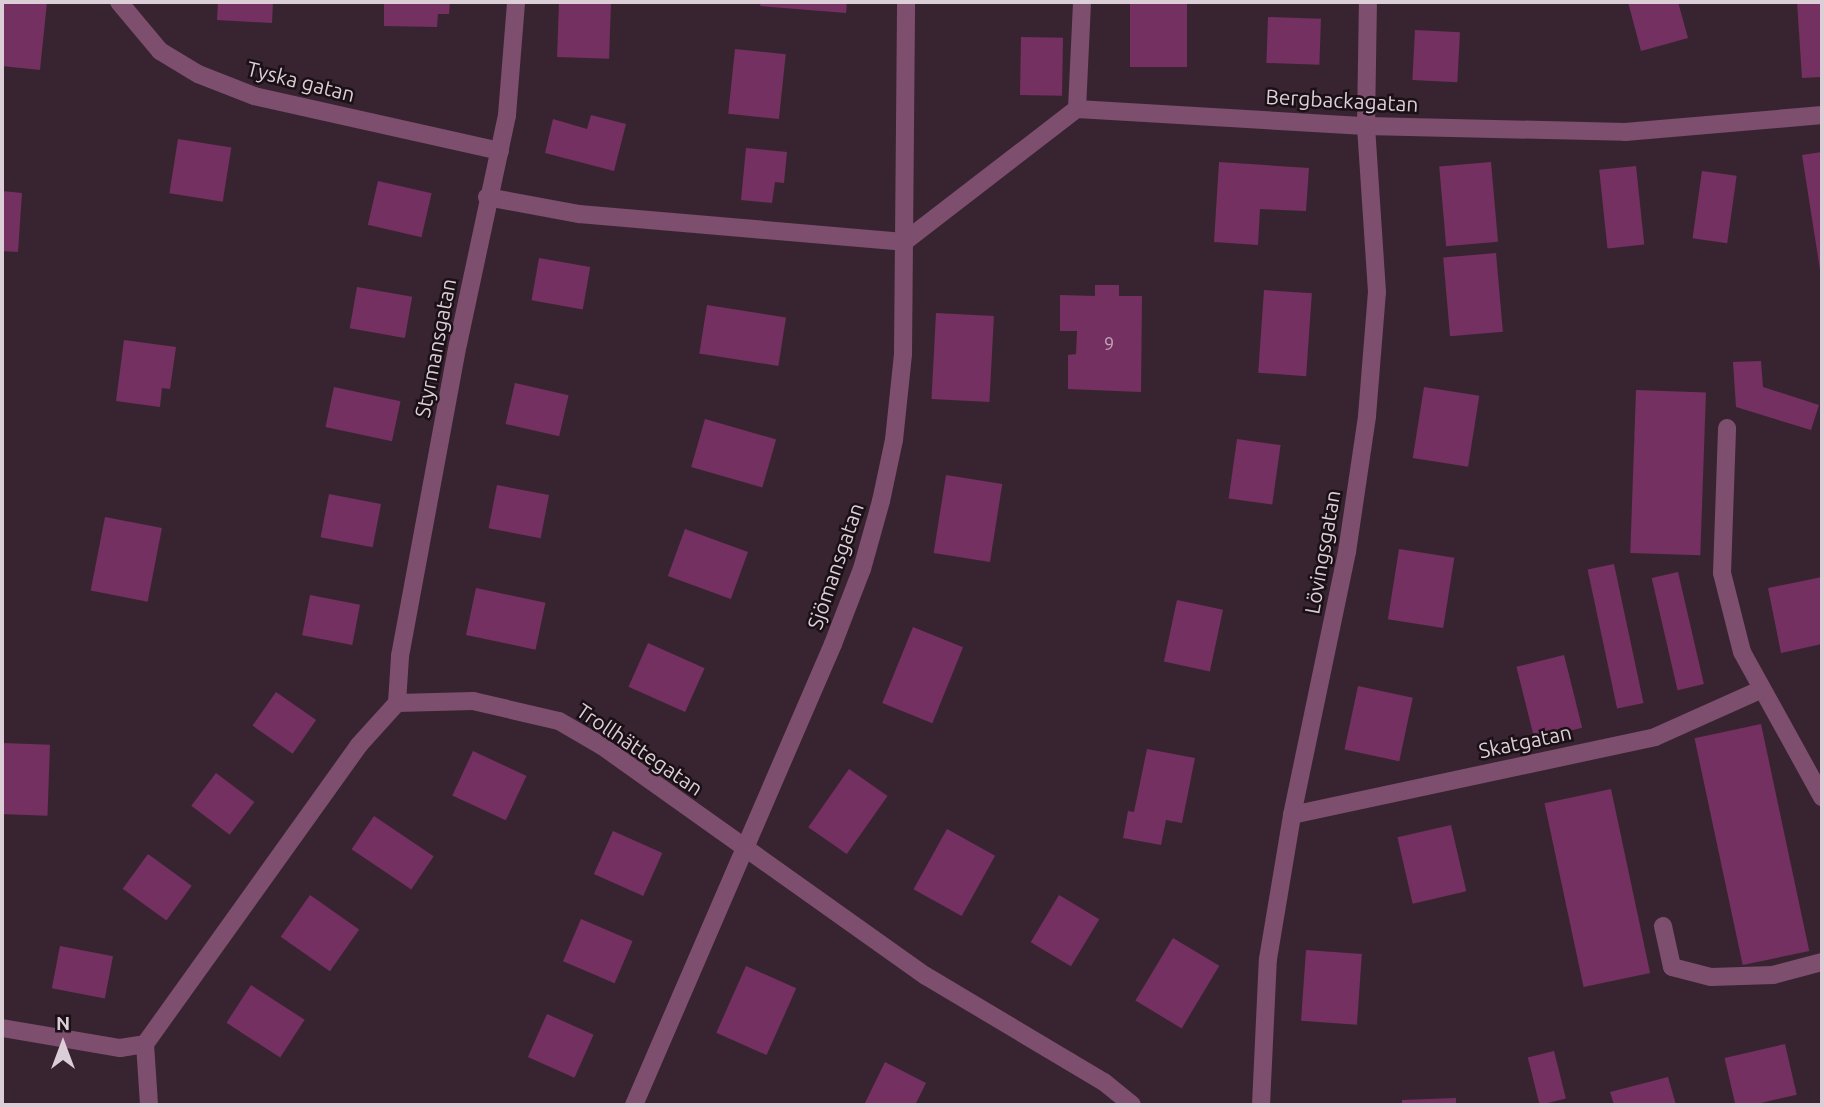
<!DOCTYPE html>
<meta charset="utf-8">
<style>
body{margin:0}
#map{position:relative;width:1824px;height:1107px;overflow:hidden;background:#382431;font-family:Ubuntu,sans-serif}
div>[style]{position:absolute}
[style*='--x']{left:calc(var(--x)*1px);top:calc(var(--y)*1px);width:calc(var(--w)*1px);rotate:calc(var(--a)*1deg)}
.building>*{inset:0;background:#743060;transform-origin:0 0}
.service>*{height:18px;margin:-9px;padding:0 9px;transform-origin:9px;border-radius:9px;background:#7e4e6e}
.minor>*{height:18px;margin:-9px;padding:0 9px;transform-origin:9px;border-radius:9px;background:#7e4e6e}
span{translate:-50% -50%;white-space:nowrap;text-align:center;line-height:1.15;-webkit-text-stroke:5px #1a1016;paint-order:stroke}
.number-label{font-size:18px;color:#c2a6b9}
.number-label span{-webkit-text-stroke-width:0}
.street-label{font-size:21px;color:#dcced7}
.frame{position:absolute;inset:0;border:4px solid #dcced7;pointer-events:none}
.north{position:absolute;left:28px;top:1009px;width:70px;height:70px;-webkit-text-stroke:5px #1a1016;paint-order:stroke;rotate:0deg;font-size:19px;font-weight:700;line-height:28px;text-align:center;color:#dcced7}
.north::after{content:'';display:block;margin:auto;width:24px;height:32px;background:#dcced7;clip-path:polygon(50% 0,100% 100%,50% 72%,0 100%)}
</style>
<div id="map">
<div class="building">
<div style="clip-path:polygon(2px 2px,47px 2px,40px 70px,2px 66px)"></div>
<div style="clip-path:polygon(218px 2px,273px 2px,272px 23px,217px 20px)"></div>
<div style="clip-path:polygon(384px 2px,450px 2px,449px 14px,438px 14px,437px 27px,384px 26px)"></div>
<div style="left:559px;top:2px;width:52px;height:55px;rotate:2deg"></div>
<div style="clip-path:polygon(761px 2px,847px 2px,846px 13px,760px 6px)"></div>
<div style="left:1130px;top:2px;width:57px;height:65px"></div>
<div style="clip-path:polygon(1628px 2px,1678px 2px,1688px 38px,1641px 51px)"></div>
<div style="clip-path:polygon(1797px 2px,1822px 2px,1822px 77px,1802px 78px)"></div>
<div style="left:1268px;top:17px;width:53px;height:46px;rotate:2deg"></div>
<div style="left:1415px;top:30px;width:45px;height:50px;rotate:3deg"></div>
<div style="left:1021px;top:37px;width:42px;height:58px;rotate:1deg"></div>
<div style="left:735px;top:49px;width:51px;height:65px;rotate:6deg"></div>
<div style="clip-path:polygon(591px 115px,626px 124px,614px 171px,545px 153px,553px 119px,587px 129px)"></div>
<div style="left:178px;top:139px;width:54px;height:55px;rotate:9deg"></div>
<div style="clip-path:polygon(746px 148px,787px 152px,784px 183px,775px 182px,772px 203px,741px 200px)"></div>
<div style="clip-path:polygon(1822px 152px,1822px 276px,1821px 276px,1802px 155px)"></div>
<div style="clip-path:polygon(1219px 162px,1309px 168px,1306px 211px,1260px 209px,1258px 245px,1214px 242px)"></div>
<div style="left:1491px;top:162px;width:80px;height:52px;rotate:85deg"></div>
<div style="left:1636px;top:166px;width:79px;height:37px;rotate:84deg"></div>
<div style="left:1702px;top:171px;width:35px;height:68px;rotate:8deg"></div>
<div style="left:378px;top:181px;width:55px;height:45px;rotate:13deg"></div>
<div style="clip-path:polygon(2px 191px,22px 193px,18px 252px,2px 251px)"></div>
<div style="left:1496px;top:253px;width:79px;height:53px;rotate:85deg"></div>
<div style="left:539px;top:258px;width:52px;height:43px;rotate:10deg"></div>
<div style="clip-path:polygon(1095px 285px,1119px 285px,1119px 296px,1142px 296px,1141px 392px,1068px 389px,1068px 355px,1076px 354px,1077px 331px,1060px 331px,1060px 295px,1095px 296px)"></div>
<div style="left:357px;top:287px;width:56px;height:42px;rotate:10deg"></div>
<div style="left:1264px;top:290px;width:48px;height:83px;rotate:4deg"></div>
<div style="left:707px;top:305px;width:80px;height:49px;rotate:9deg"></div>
<div style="left:936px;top:313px;width:58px;height:86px;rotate:3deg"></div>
<div style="clip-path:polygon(124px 340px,176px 347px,170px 389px,162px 388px,160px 407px,116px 401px)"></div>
<div style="clip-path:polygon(1761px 361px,1763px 387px,1819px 405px,1811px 430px,1736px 407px,1733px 362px)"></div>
<div style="left:515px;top:383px;width:55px;height:42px;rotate:13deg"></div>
<div style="left:334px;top:387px;width:68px;height:41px;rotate:12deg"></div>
<div style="left:1424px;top:387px;width:56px;height:72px;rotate:9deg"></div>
<div style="left:1636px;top:390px;width:70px;height:163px;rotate:2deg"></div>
<div style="left:705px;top:419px;width:74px;height:50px;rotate:16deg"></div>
<div style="left:1237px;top:439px;width:44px;height:60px;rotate:8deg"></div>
<div style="left:946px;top:475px;width:57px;height:79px;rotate:9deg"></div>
<div style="left:497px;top:485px;width:53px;height:44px;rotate:11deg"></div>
<div style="left:329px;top:494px;width:53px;height:44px;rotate:11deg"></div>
<div style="left:105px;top:517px;width:58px;height:75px;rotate:11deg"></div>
<div style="left:685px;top:529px;width:67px;height:50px;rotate:20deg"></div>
<div style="left:1399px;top:549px;width:56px;height:71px;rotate:9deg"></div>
<div style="left:1614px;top:564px;width:142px;height:27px;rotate:78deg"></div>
<div style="left:1678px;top:572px;width:115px;height:27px;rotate:77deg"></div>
<div style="clip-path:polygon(1822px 577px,1822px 644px,1781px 653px,1768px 588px)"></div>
<div style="left:476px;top:588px;width:71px;height:48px;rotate:12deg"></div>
<div style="left:310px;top:595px;width:51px;height:41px;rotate:11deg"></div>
<div style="left:1177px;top:600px;width:47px;height:63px;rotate:12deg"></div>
<div style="left:913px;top:627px;width:54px;height:82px;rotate:22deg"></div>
<div style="left:648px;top:643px;width:62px;height:48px;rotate:24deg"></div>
<div style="left:1564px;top:655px;width:75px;height:49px;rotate:76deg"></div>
<div style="left:1358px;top:686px;width:56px;height:65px;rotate:12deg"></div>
<div style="left:276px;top:692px;width:49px;height:41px;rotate:35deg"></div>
<div style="left:1761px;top:724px;width:232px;height:68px;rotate:78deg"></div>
<div style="left:2px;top:743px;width:48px;height:71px;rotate:2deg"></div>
<div style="clip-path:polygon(1147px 749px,1195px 758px,1182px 823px,1166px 820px,1161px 845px,1123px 838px,1128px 811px,1134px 812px)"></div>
<div style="left:473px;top:751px;width:59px;height:49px;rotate:25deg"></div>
<div style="left:849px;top:769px;width:47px;height:71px;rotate:35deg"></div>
<div style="left:216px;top:773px;width:48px;height:41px;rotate:37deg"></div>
<div style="left:1611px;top:789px;width:188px;height:68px;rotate:78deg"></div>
<div style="left:374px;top:816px;width:72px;height:40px;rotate:34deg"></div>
<div style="left:1451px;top:825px;width:68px;height:55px;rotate:77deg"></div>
<div style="left:947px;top:829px;width:55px;height:69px;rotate:29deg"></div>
<div style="left:613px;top:831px;width:54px;height:47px;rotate:24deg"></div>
<div style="left:148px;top:854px;width:54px;height:43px;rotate:36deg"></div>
<div style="left:310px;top:895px;width:60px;height:51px;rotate:35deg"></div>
<div style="left:1059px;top:895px;width:47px;height:55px;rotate:31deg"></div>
<div style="left:581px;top:919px;width:56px;height:46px;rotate:23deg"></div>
<div style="left:1173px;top:938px;width:54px;height:73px;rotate:31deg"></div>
<div style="left:60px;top:946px;width:54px;height:43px;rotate:11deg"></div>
<div style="left:1306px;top:950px;width:56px;height:71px;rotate:4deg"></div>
<div style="left:746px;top:966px;width:55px;height:73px;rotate:24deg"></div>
<div style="left:251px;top:985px;width:64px;height:45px;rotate:33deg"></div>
<div style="left:547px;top:1014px;width:51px;height:47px;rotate:24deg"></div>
<div style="left:1785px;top:1044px;width:52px;height:62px;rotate:77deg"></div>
<div style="left:1554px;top:1051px;width:49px;height:27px;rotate:76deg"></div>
<div style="clip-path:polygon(885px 1062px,926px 1083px,915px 1105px,864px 1105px)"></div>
<div style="clip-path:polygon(1668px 1077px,1676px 1105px,1614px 1105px,1610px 1092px)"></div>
<div style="clip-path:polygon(1456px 1098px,1456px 1105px,1402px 1105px,1402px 1100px)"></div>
</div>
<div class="service">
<div style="--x:1722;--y:573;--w:145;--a:-88"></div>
<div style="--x:1663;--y:926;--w:42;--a:77.6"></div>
<div style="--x:1672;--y:967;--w:40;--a:14.4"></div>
<div style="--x:1711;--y:977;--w:62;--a:-1.8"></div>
<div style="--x:1773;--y:975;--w:51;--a:-14.9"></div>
</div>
<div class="minor">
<div style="--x:119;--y:2;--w:64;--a:50.1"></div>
<div style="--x:160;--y:51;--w:44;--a:31.2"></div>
<div style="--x:198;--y:74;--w:60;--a:21.4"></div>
<div style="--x:254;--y:96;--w:252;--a:12.6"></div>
<div style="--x:1077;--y:109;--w:107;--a:-87.3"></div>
<div style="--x:487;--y:197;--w:94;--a:10.5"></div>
<div style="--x:579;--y:214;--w:326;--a:4.9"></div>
<div style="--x:904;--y:242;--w:218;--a:-37.6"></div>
<div style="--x:1077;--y:109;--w:289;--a:3.4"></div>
<div style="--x:1366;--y:126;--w:259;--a:1.3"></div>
<div style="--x:1625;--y:132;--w:198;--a:-4.9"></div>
<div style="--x:1722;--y:573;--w:81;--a:75.8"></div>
<div style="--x:1742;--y:652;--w:166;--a:61.1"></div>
<div style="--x:397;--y:703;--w:47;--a:-86.3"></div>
<div style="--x:400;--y:656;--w:317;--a:-79.5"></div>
<div style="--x:458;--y:344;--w:234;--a:-77.9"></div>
<div style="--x:507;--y:115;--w:113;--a:-85.4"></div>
<div style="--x:1292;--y:815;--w:371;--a:-12.1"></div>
<div style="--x:1655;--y:737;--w:115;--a:-24.1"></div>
<div style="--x:2;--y:1028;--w:120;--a:9.6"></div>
<div style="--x:120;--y:1048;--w:25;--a:-9"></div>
<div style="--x:145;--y:1044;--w:368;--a:-54.4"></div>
<div style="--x:359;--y:745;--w:57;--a:-47.9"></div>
<div style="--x:397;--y:703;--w:76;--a:-1.5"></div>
<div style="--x:473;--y:701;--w:88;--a:13.1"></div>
<div style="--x:559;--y:721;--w:50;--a:30.2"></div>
<div style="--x:602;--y:746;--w:397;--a:35.4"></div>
<div style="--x:926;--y:976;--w:207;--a:30.8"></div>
<div style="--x:1104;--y:1082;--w:36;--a:39"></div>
<div style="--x:145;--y:1044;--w:61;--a:86.2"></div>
<div style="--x:634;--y:1105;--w:502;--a:-66.65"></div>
<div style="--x:833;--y:644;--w:80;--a:-68.9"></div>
<div style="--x:862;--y:569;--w:71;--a:-74.4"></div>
<div style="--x:881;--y:501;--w:62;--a:-78"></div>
<div style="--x:894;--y:440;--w:86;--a:-84"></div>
<div style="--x:903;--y:354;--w:352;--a:-89.5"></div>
<div style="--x:1261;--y:1105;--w:146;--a:-87.3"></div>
<div style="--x:1268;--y:959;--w:146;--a:-80.5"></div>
<div style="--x:1292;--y:815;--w:269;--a:-78.2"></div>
<div style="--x:1347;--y:552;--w:137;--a:-81.6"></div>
<div style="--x:1367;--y:416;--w:124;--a:-85.4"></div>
<div style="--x:1377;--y:292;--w:166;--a:-93.8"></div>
<div style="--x:1366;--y:126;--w:124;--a:-89.1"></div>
</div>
<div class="number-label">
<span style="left:1109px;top:343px">9</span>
</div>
<div class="street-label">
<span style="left:301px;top:81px;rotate:14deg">Tyska gatan</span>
<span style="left:1342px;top:100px;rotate:3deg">Bergbackagatan</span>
<span style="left:435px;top:348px;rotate:-79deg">Styrmansgatan</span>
<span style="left:1322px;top:552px;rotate:-80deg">Lövingsgatan</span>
<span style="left:835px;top:566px;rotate:-71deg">Sjömansgatan</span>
<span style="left:1525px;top:741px;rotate:-12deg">Skatgatan</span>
<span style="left:640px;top:749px;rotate:34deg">Trollhättegatan</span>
</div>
<div class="frame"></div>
<div class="north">N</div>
</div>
